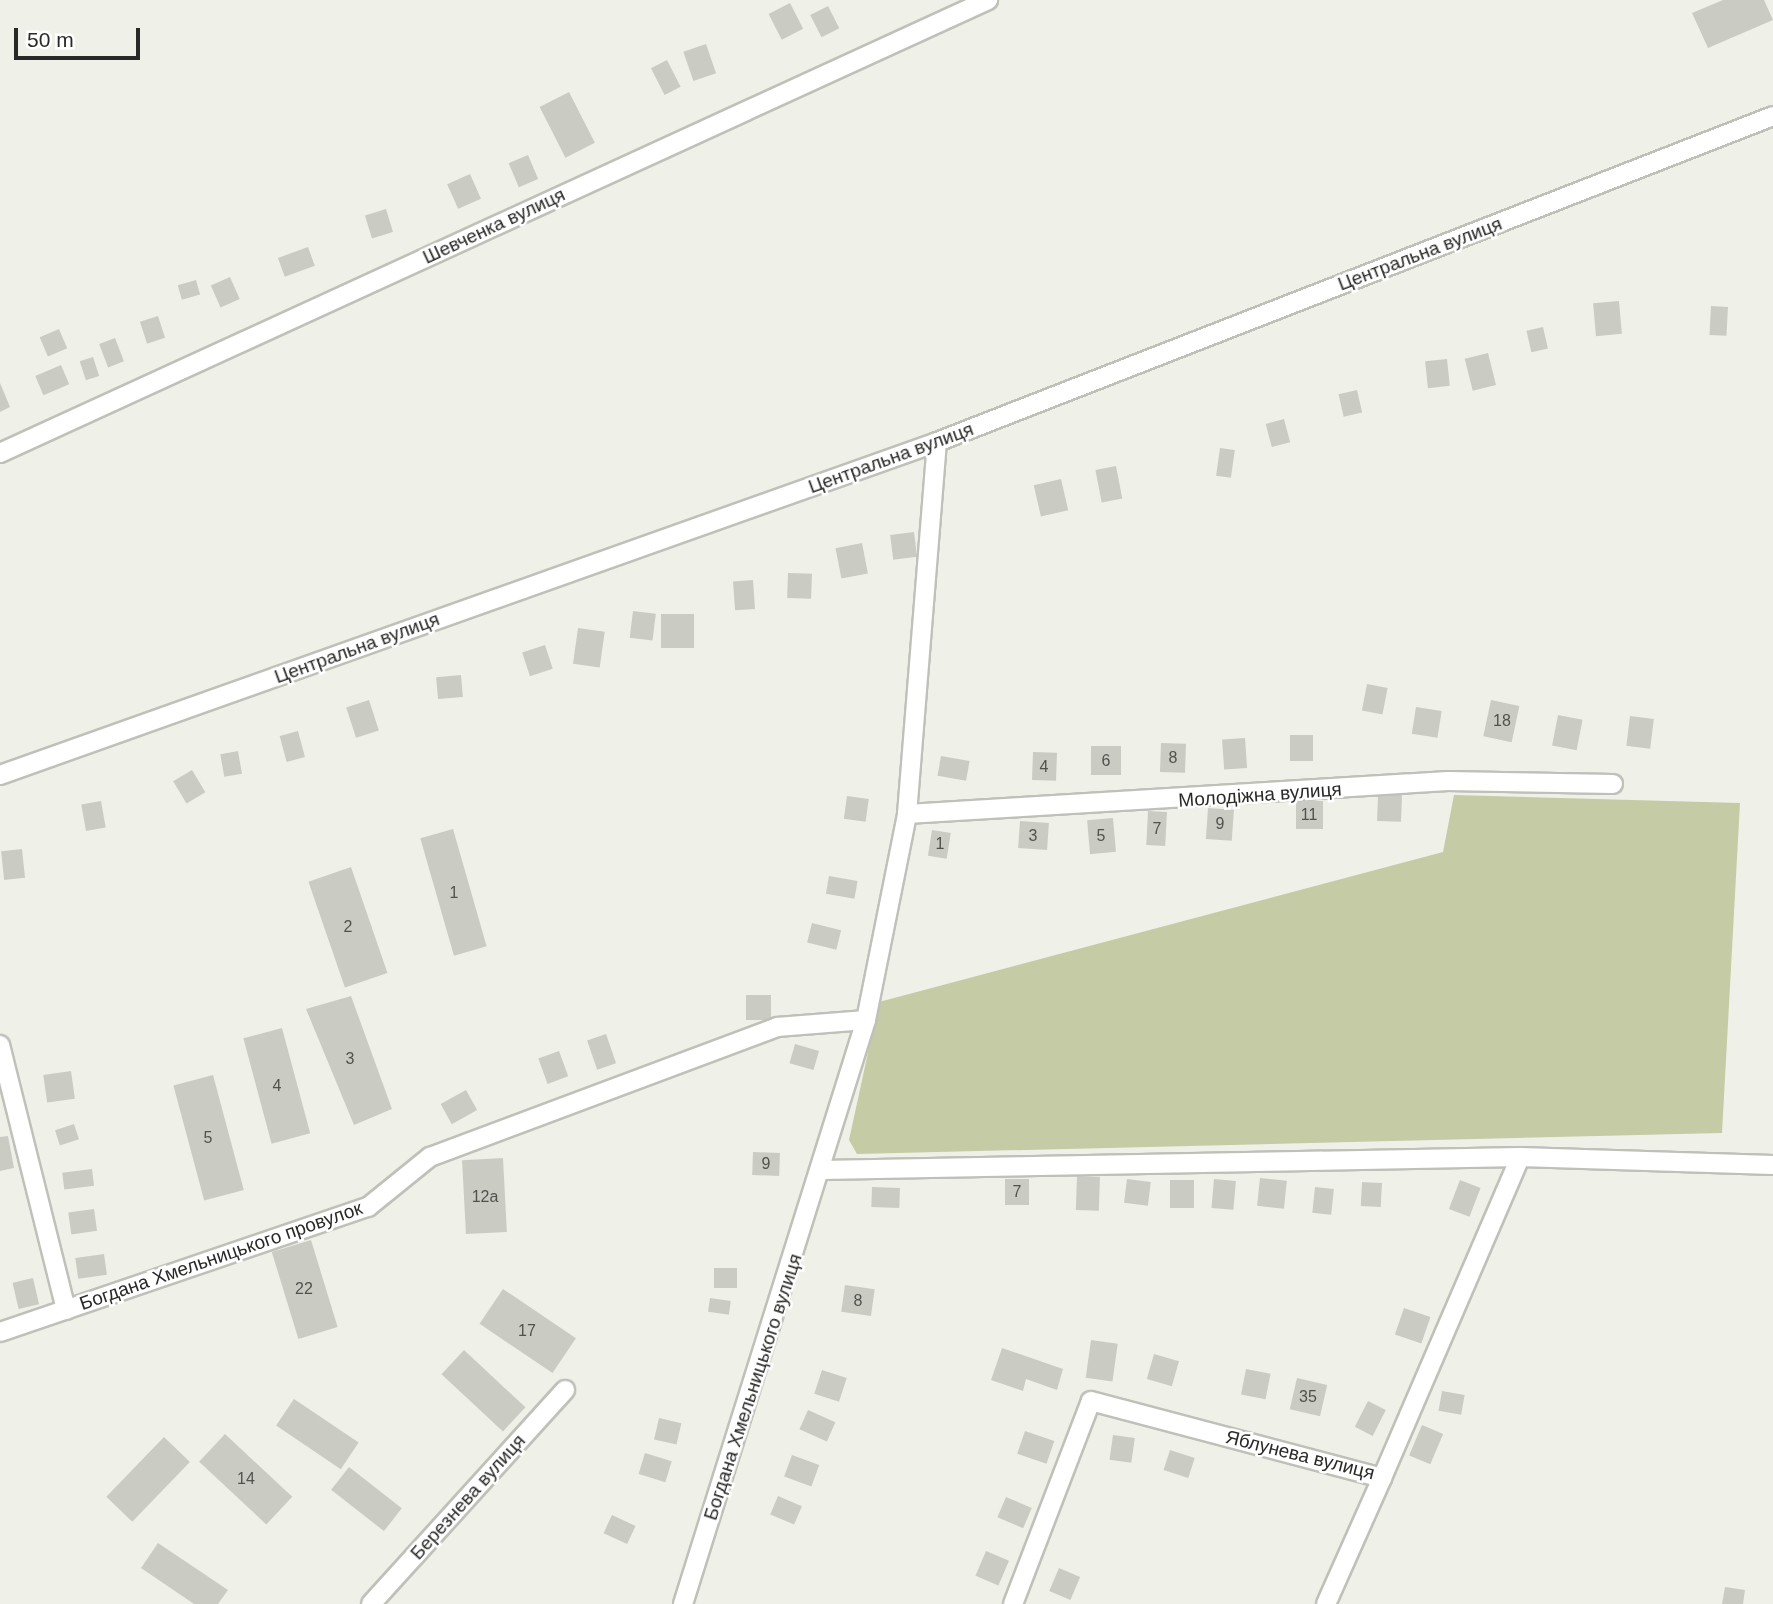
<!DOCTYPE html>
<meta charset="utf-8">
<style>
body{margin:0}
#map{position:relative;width:1773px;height:1604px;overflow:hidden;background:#eff1e9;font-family:Arial,sans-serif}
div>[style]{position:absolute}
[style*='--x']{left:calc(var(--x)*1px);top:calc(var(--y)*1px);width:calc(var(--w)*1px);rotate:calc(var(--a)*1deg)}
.green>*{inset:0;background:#c4cba5}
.building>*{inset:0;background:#caccc4;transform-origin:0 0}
.roads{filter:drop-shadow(2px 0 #bfc1b9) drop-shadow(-2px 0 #bfc1b9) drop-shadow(0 2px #bfc1b9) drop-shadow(0 -2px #bfc1b9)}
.street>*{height:18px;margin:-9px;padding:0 9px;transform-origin:9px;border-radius:9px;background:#fff}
span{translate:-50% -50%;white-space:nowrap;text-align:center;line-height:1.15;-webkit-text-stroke:5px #fff;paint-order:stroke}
.number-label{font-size:16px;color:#51524e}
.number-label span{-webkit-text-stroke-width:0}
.street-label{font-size:19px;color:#292a27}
.scale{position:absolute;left:14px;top:28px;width:126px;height:32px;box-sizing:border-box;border:4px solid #292a27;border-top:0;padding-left:9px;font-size:21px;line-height:24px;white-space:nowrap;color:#292a27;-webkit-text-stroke:5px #fff;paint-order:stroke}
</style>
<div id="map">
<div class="green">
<div style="clip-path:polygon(1454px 795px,1740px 803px,1722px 1133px,857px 1154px,849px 1140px,879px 1002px,1443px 852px)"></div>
</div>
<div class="building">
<div style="clip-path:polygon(1723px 0,1764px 0,1773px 20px,1708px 48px,1692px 13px)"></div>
<div style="left:790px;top:3px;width:29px;height:24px;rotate:63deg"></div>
<div style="left:828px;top:6px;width:25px;height:20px;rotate:63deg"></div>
<div style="left:706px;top:44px;width:31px;height:24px;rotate:71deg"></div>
<div style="left:667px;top:60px;width:30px;height:18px;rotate:63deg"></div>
<div style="left:569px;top:92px;width:57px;height:33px;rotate:63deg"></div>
<div style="left:528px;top:155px;width:26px;height:21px;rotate:67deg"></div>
<div style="left:470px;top:174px;width:27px;height:25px;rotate:66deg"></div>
<div style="left:386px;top:209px;width:24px;height:22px;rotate:73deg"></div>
<div style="left:308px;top:247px;width:20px;height:32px;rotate:70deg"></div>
<div style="left:230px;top:277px;width:24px;height:21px;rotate:66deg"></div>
<div style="left:196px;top:280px;width:15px;height:19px;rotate:74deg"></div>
<div style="left:1619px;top:301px;width:33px;height:26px;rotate:85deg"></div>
<div style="left:1711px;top:306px;width:17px;height:29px;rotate:3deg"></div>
<div style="left:158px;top:316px;width:23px;height:19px;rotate:72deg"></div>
<div style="left:1543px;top:327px;width:22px;height:17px;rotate:77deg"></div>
<div style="left:59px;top:329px;width:21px;height:21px;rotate:67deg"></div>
<div style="left:115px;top:338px;width:25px;height:17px;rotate:69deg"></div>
<div style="left:1488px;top:353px;width:33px;height:24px;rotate:76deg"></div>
<div style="left:93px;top:357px;width:20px;height:14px;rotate:72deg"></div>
<div style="left:1447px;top:359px;width:27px;height:22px;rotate:84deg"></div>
<div style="left:61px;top:365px;width:21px;height:28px;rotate:67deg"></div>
<div style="clip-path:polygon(0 383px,10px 407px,0 412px)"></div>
<div style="left:1357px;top:390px;width:23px;height:19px;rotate:77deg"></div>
<div style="left:1284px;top:419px;width:24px;height:19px;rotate:75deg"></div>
<div style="left:1220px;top:448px;width:15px;height:28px;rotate:8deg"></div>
<div style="left:1116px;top:466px;width:33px;height:21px;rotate:79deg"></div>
<div style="left:1061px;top:479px;width:32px;height:28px;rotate:77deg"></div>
<div style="left:914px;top:532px;width:25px;height:24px;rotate:83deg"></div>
<div style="left:862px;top:543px;width:31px;height:27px;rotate:79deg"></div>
<div style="left:788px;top:573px;width:24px;height:25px;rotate:2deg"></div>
<div style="left:753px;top:580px;width:29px;height:20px;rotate:86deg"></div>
<div style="left:633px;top:611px;width:23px;height:27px;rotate:7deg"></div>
<div style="left:694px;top:614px;width:34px;height:33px;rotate:90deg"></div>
<div style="left:578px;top:628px;width:27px;height:36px;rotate:8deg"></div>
<div style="left:545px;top:645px;width:25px;height:24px;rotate:72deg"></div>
<div style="left:461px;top:675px;width:22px;height:25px;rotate:85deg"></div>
<div style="left:1367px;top:684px;width:21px;height:27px;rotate:11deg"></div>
<div style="left:369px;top:700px;width:32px;height:24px;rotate:72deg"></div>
<div style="left:1491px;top:700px;width:29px;height:37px;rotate:12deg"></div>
<div style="left:1416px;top:707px;width:26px;height:27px;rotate:9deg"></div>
<div style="left:1558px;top:715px;width:25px;height:31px;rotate:11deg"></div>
<div style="left:1630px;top:716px;width:24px;height:30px;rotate:7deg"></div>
<div style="left:298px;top:731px;width:27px;height:19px;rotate:75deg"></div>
<div style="left:1290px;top:735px;width:23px;height:26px"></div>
<div style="left:1245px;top:738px;width:30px;height:23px;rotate:86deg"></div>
<div style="left:1161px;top:743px;width:25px;height:29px;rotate:2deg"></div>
<div style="left:1091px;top:746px;width:30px;height:29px"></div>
<div style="left:238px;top:751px;width:23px;height:18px;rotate:80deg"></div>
<div style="left:1033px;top:752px;width:24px;height:28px;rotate:2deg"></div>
<div style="left:941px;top:756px;width:29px;height:20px;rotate:10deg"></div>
<div style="left:192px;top:770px;width:26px;height:22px;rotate:59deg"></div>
<div style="left:1378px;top:794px;width:24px;height:27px;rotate:2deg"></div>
<div style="left:847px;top:796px;width:22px;height:23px;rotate:8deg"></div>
<div style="left:101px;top:801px;width:27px;height:20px;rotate:80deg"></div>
<div style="left:1296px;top:801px;width:27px;height:28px"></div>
<div style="left:1208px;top:808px;width:26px;height:31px;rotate:4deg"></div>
<div style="left:1148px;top:811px;width:19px;height:34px;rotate:3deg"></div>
<div style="left:1113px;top:818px;width:34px;height:26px;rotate:85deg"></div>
<div style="left:1020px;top:821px;width:29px;height:27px;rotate:4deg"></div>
<div style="left:453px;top:829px;width:122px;height:34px;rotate:74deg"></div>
<div style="left:932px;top:830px;width:19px;height:26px;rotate:9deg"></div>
<div style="left:22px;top:849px;width:29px;height:21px;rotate:84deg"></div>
<div style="left:351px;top:867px;width:112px;height:45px;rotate:71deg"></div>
<div style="left:829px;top:876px;width:29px;height:18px;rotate:10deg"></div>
<div style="left:812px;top:923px;width:30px;height:20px;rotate:14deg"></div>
<div style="left:746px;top:995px;width:25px;height:25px"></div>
<div style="clip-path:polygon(351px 996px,392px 1109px,354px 1125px,306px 1009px)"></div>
<div style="left:282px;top:1028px;width:109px;height:40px;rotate:75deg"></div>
<div style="left:606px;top:1034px;width:31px;height:20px;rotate:71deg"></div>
<div style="left:795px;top:1044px;width:25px;height:20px;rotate:16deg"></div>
<div style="left:559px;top:1051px;width:27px;height:22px;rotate:70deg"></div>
<div style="left:71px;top:1071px;width:28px;height:28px;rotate:82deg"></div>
<div style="left:213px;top:1075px;width:119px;height:41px;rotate:75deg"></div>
<div style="left:466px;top:1090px;width:23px;height:29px;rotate:61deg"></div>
<div style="left:74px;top:1124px;width:16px;height:20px;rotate:72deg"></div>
<div style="clip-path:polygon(8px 1136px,14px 1168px,0 1171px,0 1137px)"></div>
<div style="left:753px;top:1152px;width:27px;height:23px;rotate:2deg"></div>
<div style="left:503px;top:1158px;width:74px;height:41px;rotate:87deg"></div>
<div style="left:92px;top:1169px;width:17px;height:30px;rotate:83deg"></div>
<div style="left:1077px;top:1176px;width:23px;height:34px;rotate:2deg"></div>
<div style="left:1260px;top:1178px;width:27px;height:28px;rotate:6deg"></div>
<div style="left:1005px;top:1179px;width:24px;height:26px"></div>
<div style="left:1127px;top:1179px;width:24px;height:24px;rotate:7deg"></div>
<div style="left:1214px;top:1179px;width:22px;height:29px;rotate:5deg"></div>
<div style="left:1170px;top:1180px;width:24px;height:28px"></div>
<div style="left:1460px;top:1180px;width:22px;height:31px;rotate:21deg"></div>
<div style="left:1362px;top:1182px;width:20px;height:24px;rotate:3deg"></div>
<div style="left:872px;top:1187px;width:28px;height:20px;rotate:2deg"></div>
<div style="left:1315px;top:1187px;width:19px;height:26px;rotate:6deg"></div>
<div style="left:94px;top:1209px;width:22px;height:26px;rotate:82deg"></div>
<div style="left:311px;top:1240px;width:91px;height:41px;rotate:73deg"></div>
<div style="left:104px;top:1254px;width:21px;height:29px;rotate:82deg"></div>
<div style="left:714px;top:1268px;width:23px;height:20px"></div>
<div style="left:33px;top:1278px;width:27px;height:21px;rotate:77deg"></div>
<div style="left:845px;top:1285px;width:30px;height:27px;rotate:8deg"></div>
<div style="left:503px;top:1289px;width:88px;height:42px;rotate:34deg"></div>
<div style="left:710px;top:1298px;width:21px;height:14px;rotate:8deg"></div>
<div style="left:1404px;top:1308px;width:28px;height:28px;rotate:19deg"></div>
<div style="left:1091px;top:1340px;width:27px;height:38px;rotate:8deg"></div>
<div style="clip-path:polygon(1002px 1348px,1063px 1369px,1057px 1390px,1026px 1379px,1023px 1391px,991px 1380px)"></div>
<div style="left:464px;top:1350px;width:84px;height:33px;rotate:43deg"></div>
<div style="left:1154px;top:1354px;width:26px;height:26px;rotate:16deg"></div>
<div style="left:1246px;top:1369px;width:25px;height:26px;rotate:11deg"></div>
<div style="left:822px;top:1370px;width:26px;height:25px;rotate:18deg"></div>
<div style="left:1297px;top:1378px;width:31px;height:32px;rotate:13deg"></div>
<div style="left:1442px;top:1391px;width:23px;height:20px;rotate:10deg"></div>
<div style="left:294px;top:1399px;width:78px;height:32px;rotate:34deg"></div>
<div style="left:1368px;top:1401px;width:20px;height:29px;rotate:27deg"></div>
<div style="left:808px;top:1410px;width:30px;height:21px;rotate:24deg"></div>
<div style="left:659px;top:1418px;width:23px;height:22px;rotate:13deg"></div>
<div style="left:1422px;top:1425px;width:23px;height:33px;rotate:23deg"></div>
<div style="left:1025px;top:1431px;width:31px;height:24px;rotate:19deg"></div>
<div style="left:225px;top:1434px;width:92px;height:38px;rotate:43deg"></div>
<div style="left:1113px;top:1435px;width:22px;height:25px;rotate:8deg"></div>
<div style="left:164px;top:1437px;width:36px;height:83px;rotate:44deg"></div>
<div style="left:1170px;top:1450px;width:26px;height:21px;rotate:18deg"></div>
<div style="left:645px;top:1453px;width:28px;height:22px;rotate:17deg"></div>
<div style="left:792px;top:1455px;width:29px;height:23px;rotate:20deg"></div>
<div style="left:349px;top:1467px;width:67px;height:29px;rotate:38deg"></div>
<div style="left:778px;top:1496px;width:26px;height:20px;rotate:23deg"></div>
<div style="left:1006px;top:1497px;width:28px;height:22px;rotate:23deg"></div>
<div style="left:612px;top:1515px;width:26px;height:20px;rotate:25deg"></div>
<div style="clip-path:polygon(158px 1543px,228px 1590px,218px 1604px,194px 1604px,141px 1568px)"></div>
<div style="left:986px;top:1551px;width:25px;height:27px;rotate:23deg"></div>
<div style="left:1059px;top:1568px;width:23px;height:25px;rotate:23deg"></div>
<div style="clip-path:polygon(1725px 1587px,1745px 1590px,1743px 1604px,1722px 1604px)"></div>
</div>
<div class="roads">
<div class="street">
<div style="--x:0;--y:453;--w:1087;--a:-24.63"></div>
<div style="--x:0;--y:775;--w:994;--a:-19.56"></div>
<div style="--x:937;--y:442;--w:897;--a:-21.3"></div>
<div style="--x:907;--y:814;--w:542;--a:-3.49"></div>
<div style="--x:1448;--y:781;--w:165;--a:1"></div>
<div style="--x:0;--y:1045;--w:273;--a:76"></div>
<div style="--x:822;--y:1170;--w:698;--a:-1.07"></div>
<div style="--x:1520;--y:1157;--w:253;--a:1.8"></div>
<div style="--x:0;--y:1332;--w:389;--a:-18.8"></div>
<div style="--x:368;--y:1207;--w:80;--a:-38.9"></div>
<div style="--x:430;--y:1157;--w:371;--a:-20.5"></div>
<div style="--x:777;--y:1027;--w:89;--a:-4.5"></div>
<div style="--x:371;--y:1604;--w:289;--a:-47.8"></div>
<div style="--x:683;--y:1604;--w:612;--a:-72.6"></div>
<div style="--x:866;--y:1020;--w:210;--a:-78.7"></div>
<div style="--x:907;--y:814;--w:373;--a:-85.4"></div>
<div style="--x:1013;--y:1604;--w:217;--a:-69"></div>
<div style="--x:1091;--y:1401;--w:301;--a:14.8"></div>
<div style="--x:1382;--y:1478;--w:349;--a:-66.7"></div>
<div style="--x:1326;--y:1604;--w:138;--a:-66"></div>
</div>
</div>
<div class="number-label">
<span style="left:1502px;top:721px">18</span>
<span style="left:1173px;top:758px">8</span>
<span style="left:1106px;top:761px">6</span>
<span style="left:1044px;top:767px">4</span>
<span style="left:1309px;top:815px">11</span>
<span style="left:1220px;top:824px">9</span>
<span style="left:1157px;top:829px">7</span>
<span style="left:1033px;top:836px">3</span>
<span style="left:1101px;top:836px">5</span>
<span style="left:940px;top:844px">1</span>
<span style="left:454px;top:893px">1</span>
<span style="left:348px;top:927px">2</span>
<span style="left:350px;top:1059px">3</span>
<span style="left:277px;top:1086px">4</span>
<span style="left:208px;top:1138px">5</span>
<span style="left:766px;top:1164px">9</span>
<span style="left:1017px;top:1192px">7</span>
<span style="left:485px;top:1197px">12а</span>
<span style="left:304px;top:1289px">22</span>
<span style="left:858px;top:1301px">8</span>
<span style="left:527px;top:1331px">17</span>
<span style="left:1308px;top:1397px">35</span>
<span style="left:246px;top:1479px">14</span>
</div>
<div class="street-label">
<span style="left:494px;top:226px;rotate:-25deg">Шевченка вулиця</span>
<span style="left:1420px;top:254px;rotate:-21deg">Центральна вулиця</span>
<span style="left:891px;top:458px;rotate:-20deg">Центральна вулиця</span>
<span style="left:357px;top:648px;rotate:-20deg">Центральна вулиця</span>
<span style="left:1260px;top:795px;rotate:-4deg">Молодіжна вулиця</span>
<span style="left:221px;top:1256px;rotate:-19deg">Богдана Хмельницького провулок</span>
<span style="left:753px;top:1387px;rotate:-72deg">Богдана Хмельницького вулиця</span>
<span style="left:1300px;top:1455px;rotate:14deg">Яблунева вулиця</span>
<span style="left:468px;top:1497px;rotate:-48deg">Березнева вулиця</span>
</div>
<div class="scale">50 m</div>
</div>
